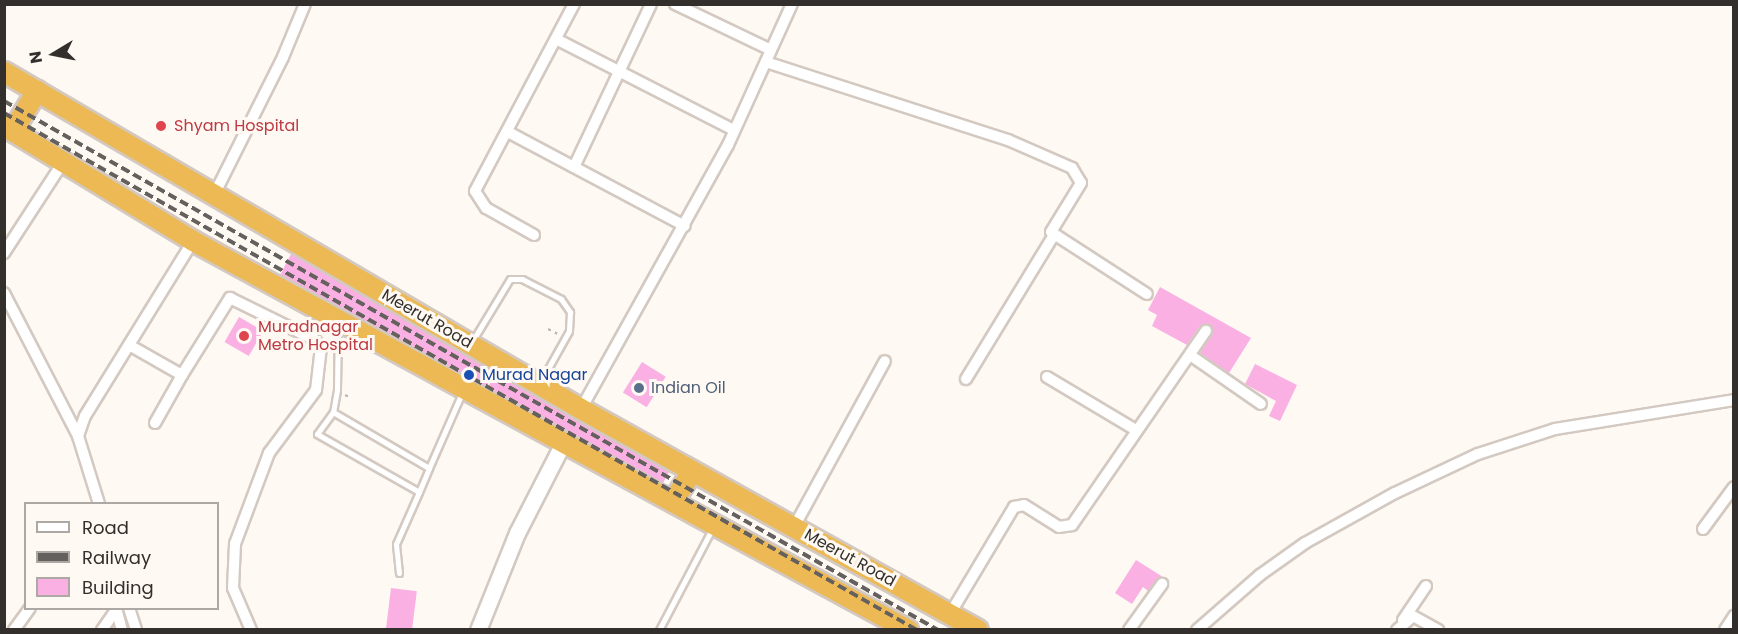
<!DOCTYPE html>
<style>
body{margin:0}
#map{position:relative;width:1738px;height:634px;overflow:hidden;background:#fff9f4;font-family:Poppins,sans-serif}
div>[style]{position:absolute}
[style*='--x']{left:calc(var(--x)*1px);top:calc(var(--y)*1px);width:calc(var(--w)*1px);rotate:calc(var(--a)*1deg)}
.building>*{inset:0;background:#fab0e3;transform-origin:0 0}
.path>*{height:2px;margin-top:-1px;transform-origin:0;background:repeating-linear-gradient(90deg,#bab5b0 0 3px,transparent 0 7.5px)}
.roads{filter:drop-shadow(2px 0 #d3c9c1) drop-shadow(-2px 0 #d3c9c1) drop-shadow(0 2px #d3c9c1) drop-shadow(0 -2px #d3c9c1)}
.lane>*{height:5px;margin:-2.5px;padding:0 2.5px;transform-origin:2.5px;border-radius:2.5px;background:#fff}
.street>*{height:10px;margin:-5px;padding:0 5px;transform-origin:5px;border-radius:5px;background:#fff}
.secondary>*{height:15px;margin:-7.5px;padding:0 7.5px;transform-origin:7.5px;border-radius:7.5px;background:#fff}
.highway>*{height:20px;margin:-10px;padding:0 10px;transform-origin:10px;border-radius:10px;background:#ecb955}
.rail>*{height:4px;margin-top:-2px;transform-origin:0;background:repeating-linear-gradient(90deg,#64605d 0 9px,transparent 0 13.5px)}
.dots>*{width:16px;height:16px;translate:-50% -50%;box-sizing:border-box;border:3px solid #fff9f4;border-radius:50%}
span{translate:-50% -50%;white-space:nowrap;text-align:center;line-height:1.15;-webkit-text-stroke:6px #fff9f4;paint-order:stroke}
.health-label{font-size:16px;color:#be3a42}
.left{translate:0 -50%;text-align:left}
.street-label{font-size:16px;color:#322f2c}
.transit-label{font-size:16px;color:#164399}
.service-label{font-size:16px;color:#4e5e75}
.frame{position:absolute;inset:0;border:6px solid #322f2c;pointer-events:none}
.legend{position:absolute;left:24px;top:502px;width:195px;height:108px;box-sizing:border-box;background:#fff9f4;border:2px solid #ada8a4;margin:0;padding:8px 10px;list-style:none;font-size:18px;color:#322f2c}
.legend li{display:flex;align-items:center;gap:12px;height:30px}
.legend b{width:30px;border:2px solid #ada8a4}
.north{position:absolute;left:24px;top:24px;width:60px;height:60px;-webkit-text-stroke:4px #fff9f4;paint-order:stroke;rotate:260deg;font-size:16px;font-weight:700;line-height:24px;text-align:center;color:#322f2c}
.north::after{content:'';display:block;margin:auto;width:21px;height:27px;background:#322f2c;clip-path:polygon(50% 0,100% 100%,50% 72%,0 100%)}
</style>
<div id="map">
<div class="building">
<div style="clip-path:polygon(291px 254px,669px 472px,663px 483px,280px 275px)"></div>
<div style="clip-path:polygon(1160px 287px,1251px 338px,1229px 373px,1200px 353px,1213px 332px,1210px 325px,1200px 326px,1187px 345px,1152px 326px,1157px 315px,1148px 310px)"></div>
<div style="left:239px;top:317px;width:28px;height:29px;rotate:30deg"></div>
<div style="left:642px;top:362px;width:28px;height:36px;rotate:32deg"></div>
<div style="clip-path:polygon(1255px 364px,1297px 385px,1280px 421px,1269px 416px,1276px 401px,1245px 384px)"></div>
<div style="clip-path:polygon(1136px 560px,1163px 577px,1148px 591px,1143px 587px,1132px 604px,1115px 593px)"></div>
<div style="left:391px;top:588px;width:26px;height:42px;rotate:7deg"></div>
</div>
<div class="path">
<div style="--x:548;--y:329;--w:11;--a:27"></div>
<div style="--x:345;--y:395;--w:7;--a:27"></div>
</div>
<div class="roads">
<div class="lane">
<div style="--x:338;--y:325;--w:65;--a:90.9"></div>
<div style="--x:337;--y:390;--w:22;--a:100"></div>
<div style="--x:333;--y:412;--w:111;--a:30.3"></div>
<div style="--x:429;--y:468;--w:82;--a:-66.3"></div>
<div style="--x:473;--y:340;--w:71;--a:-58.8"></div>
<div style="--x:510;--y:279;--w:12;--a:0"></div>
<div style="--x:522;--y:279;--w:44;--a:27.1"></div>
<div style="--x:561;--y:299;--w:16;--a:55"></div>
<div style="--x:570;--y:312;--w:19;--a:93"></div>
<div style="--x:569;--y:331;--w:57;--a:119.2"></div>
<div style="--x:333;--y:412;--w:27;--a:126"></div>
<div style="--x:317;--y:434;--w:117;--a:29.6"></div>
<div style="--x:419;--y:492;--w:26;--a:-67"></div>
<div style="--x:399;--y:573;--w:29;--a:-96"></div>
<div style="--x:396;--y:544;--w:57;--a:-66.1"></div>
<div style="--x:659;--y:630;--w:114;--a:-62.3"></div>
</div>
<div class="street">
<div style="--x:675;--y:4;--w:106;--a:25.6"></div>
<div style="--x:556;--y:39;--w:200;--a:27.1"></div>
<div style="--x:766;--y:62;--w:254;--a:17.9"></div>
<div style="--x:1008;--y:140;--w:70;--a:23.6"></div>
<div style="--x:1072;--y:168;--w:17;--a:59"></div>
<div style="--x:1081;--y:183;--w:57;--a:121.5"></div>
<div style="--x:1051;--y:232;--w:114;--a:32.9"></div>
<div style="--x:508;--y:132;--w:200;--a:28"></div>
<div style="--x:574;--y:167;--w:180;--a:-64.7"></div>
<div style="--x:214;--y:195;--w:154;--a:-63.4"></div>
<div style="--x:283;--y:57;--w:57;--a:-67.5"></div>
<div style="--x:534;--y:235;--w:55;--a:-150.6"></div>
<div style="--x:486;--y:208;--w:20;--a:-123"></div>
<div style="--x:475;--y:191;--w:212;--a:-62.1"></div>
<div style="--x:4;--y:253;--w:108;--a:-57"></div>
<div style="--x:4;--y:293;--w:161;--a:62.6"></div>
<div style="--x:78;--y:436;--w:71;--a:72.8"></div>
<div style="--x:129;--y:345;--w:61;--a:29.5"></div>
<div style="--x:182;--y:375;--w:91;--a:-58.1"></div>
<div style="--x:230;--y:298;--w:95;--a:26.3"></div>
<div style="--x:315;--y:340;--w:9;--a:49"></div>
<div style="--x:321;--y:347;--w:43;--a:96.6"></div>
<div style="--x:316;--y:390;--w:79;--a:126.7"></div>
<div style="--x:269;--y:453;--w:97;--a:110.5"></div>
<div style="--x:235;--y:544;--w:44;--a:92.6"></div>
<div style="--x:233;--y:588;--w:46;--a:66.8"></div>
<div style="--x:1190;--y:355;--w:86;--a:34.6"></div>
<div style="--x:1047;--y:377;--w:104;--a:30.8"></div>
<div style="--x:966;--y:379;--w:169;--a:-58.6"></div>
<div style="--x:581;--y:409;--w:302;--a:-60.9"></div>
<div style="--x:728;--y:145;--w:155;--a:-65.6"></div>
<div style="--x:155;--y:423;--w:55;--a:-60.6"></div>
<div style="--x:78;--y:436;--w:21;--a:-71"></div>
<div style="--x:85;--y:416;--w:206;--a:-58.3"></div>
<div style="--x:794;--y:527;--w:189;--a:-61.3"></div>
<div style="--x:1703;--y:529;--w:52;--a:-53.6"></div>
<div style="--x:116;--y:608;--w:23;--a:75"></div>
<div style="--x:129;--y:608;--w:23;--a:72"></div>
<div style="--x:950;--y:614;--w:125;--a:-59.1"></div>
<div style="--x:1014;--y:507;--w:10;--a:-11"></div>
<div style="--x:1024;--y:505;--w:41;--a:32.2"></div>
<div style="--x:1059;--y:527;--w:13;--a:-9"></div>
<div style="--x:1072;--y:525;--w:236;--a:-55.4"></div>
<div style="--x:1403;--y:620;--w:41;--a:-55.9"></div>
<div style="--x:14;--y:630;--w:27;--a:-54"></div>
<div style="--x:102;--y:630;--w:24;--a:-55"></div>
<div style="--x:1129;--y:630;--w:57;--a:-54.3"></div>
<div style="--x:1197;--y:630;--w:84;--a:-41.1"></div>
<div style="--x:1260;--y:575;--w:55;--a:-35.4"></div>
<div style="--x:1305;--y:543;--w:103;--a:-29.1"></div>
<div style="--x:1395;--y:493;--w:92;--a:-25.2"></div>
<div style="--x:1478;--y:454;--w:81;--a:-18"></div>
<div style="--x:1555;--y:429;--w:181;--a:-9.2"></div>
<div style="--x:1397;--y:630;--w:21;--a:-41"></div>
<div style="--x:1413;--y:616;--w:29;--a:29"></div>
<div style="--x:1725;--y:630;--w:17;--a:-57"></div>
</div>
<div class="secondary">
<div style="--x:478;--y:630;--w:105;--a:-68.1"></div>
<div style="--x:517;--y:533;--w:101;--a:-62.9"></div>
</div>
<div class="highway">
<div style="--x:4;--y:72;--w:668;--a:30.29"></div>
<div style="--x:581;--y:409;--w:454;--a:29.1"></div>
<div style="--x:4;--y:126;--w:221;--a:31.3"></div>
<div style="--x:193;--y:241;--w:814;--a:28.55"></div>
<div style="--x:13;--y:131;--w:47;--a:-59"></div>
<div style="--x:673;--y:502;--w:36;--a:-58"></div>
</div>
</div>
<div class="rail">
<div style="--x:4;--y:101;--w:1073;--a:29.53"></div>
<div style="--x:4;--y:113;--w:1049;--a:29.52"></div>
</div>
<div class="dots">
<div style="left:161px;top:126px;background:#e0444e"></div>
<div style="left:244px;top:336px;background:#e0444e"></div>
<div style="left:469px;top:375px;background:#1a4fb4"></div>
<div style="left:639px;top:388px;background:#5c6f8a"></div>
</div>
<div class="health-label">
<span class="left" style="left:174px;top:126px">Shyam Hospital</span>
<span class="left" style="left:258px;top:336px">Muradnagar<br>Metro Hospital</span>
</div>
<div class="street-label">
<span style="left:427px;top:319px;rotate:30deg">Meerut Road</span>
<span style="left:850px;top:558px;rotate:29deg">Meerut Road</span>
</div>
<div class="transit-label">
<span class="left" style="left:482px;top:375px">Murad Nagar</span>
</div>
<div class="service-label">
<span class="left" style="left:651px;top:388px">Indian Oil</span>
</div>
<div class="frame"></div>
<ul class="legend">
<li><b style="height:8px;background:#fff"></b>Road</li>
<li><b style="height:8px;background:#64605d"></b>Railway</li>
<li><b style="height:16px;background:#fab0e3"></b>Building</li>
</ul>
<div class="north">N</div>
</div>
